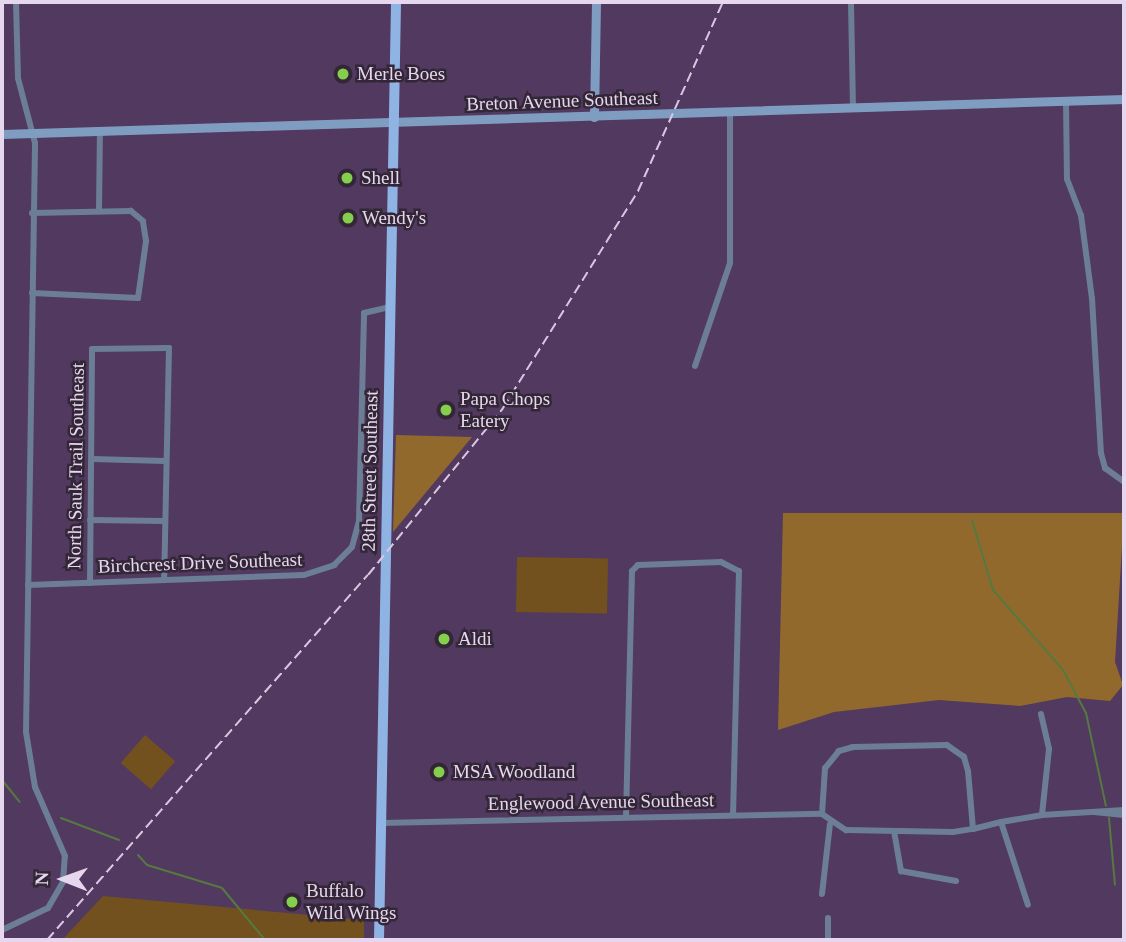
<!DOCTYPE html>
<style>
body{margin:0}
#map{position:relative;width:1126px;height:942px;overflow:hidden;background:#52395f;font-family:"Times New Roman",serif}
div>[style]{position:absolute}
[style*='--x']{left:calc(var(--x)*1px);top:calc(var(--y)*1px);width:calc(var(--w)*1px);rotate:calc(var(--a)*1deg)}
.green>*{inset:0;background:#73511e;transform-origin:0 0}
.forest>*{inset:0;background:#92692d}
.stream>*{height:2px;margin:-1px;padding:0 1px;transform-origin:1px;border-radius:1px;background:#567940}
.street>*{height:6px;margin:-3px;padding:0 3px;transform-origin:3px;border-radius:3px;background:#6b7e95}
.secondary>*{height:9px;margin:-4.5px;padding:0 4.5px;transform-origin:4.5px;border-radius:4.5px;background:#7f9dc1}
.primary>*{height:10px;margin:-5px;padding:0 5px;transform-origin:5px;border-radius:5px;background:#8fb4e3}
.rail>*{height:2px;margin-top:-1px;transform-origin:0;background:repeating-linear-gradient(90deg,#d7c7e0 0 10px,transparent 0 15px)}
.dots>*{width:19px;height:19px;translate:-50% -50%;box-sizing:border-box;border:4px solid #322637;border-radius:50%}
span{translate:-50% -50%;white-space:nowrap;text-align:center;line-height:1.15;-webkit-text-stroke:5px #322637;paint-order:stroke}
.poi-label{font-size:19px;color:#e6d7ee}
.left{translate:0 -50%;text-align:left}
.street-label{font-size:19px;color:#e6d7ee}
.frame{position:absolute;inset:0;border:4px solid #e6d7ee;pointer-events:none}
.north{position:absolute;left:28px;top:844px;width:70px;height:70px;-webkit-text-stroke:5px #322637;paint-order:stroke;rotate:271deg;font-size:19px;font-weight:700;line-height:28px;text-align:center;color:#e6d7ee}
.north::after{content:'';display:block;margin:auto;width:24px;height:32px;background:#e6d7ee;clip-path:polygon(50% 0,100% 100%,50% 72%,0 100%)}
</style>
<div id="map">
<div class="green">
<div style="left:517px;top:557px;width:91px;height:55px;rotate:1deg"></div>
<div style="left:145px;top:735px;width:40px;height:37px;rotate:41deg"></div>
<div style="clip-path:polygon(103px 896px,364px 920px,364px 940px,62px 940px)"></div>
</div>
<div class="forest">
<div style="clip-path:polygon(396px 435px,472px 437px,393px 532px)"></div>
<div style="clip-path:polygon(783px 513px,1124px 513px,1115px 662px,1123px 685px,1110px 701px,1067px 697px,1020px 706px,939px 700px,834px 712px,778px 730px)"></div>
</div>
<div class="stream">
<div style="--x:972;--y:520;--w:73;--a:73.3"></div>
<div style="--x:993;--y:590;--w:106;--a:48.8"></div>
<div style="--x:1063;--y:670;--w:49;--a:61.9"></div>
<div style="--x:1086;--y:713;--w:95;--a:77.9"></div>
<div style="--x:2;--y:780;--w:28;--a:51"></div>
<div style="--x:61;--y:818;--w:62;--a:20.8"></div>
<div style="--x:1109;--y:818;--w:67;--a:84.9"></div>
<div style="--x:138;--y:855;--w:13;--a:48"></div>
<div style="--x:147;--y:865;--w:78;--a:17"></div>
<div style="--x:222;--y:888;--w:67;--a:50.4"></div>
</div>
<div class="street">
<div style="--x:851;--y:3;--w:106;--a:88.9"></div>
<div style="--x:1066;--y:101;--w:78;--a:89.3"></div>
<div style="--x:1067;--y:179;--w:39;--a:69"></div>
<div style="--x:1081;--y:215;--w:84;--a:82.5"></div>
<div style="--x:1092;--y:298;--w:155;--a:86.7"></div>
<div style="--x:1101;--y:453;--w:16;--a:75"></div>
<div style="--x:1105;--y:468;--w:24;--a:36"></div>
<div style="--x:99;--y:209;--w:77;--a:-89.3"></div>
<div style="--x:32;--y:293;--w:106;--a:2.7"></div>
<div style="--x:138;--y:298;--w:58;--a:-82"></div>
<div style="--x:146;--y:241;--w:20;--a:-99"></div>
<div style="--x:143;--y:221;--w:16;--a:-140"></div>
<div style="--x:131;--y:211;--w:99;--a:178.8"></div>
<div style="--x:695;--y:366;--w:109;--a:-71.2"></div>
<div style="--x:730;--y:263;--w:150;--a:-90"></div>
<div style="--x:92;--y:459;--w:73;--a:1.6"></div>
<div style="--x:90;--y:520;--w:74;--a:0.8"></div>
<div style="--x:90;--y:583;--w:234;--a:-89.5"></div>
<div style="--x:92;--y:349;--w:77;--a:-0.7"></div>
<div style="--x:169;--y:348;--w:232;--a:91.2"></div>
<div style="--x:28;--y:585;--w:276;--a:-2.1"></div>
<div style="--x:304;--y:575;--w:32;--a:-18"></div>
<div style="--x:334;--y:565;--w:25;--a:-45"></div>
<div style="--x:352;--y:547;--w:28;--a:-75"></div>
<div style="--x:359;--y:520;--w:207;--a:-88.6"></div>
<div style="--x:364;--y:313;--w:28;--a:-13"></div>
<div style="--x:1041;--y:714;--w:36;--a:77"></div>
<div style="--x:1049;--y:749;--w:66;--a:96.1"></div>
<div style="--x:1094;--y:812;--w:30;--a:6"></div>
<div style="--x:626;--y:817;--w:246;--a:-88.6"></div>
<div style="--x:632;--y:571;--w:8;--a:-45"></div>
<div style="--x:638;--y:565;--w:83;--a:-2.1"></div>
<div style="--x:721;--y:562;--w:20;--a:27"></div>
<div style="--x:739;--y:571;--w:243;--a:91.4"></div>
<div style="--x:1001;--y:822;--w:87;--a:72"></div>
<div style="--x:381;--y:823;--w:441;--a:-1.2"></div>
<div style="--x:973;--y:829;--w:58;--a:-94.9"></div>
<div style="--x:968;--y:771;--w:15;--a:-106"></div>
<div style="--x:964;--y:757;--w:21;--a:-145"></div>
<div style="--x:947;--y:745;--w:94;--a:178.8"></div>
<div style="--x:853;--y:747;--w:15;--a:164"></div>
<div style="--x:839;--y:751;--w:22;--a:129"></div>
<div style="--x:825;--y:768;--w:46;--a:93.7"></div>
<div style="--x:822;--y:814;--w:29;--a:34"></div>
<div style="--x:846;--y:830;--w:107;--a:1.1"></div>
<div style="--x:953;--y:832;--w:20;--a:-9"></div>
<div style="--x:973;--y:829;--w:29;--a:-14"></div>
<div style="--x:1001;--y:822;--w:42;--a:-9.7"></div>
<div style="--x:1042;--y:815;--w:82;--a:-3.5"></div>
<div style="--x:894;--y:831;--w:41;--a:80.1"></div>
<div style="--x:901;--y:871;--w:56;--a:10.3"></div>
<div style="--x:822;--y:894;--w:70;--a:-83.5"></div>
<div style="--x:2;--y:930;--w:51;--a:-25.6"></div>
<div style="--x:48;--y:908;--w:30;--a:-60"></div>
<div style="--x:63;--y:882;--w:26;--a:-86"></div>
<div style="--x:65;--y:856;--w:75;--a:-113.5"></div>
<div style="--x:35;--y:787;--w:56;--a:-99.3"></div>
<div style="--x:26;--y:732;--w:589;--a:-89.12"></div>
<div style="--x:35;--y:143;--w:67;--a:-104.7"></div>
<div style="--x:18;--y:78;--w:76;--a:-91.5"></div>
<div style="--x:828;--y:940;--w:22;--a:-90"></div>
</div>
<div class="secondary">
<div style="--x:594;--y:117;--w:115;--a:-89"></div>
<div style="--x:2;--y:134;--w:1123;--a:-1.79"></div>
</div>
<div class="primary">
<div style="--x:379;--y:940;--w:938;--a:-88.96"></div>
</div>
<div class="rail">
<div style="--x:47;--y:940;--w:486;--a:-48.7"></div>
<div style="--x:368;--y:575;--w:215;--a:-51"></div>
<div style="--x:503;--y:408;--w:256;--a:-58.1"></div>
<div style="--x:638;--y:191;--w:207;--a:-65.8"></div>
</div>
<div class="dots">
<div style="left:343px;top:74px;background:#85cf4d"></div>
<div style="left:347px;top:178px;background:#85cf4d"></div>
<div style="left:348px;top:218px;background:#85cf4d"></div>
<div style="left:446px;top:410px;background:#85cf4d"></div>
<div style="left:444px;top:639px;background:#85cf4d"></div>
<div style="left:439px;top:772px;background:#85cf4d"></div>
<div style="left:292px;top:902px;background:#85cf4d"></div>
</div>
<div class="poi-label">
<span class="left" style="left:357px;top:74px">Merle Boes</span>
<span class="left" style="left:361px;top:178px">Shell</span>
<span class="left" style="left:362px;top:218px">Wendy's</span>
<span class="left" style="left:460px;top:410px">Papa Chops<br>Eatery</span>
<span class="left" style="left:458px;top:639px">Aldi</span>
<span class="left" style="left:453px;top:772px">MSA Woodland</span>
<span class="left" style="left:306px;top:902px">Buffalo<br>Wild Wings</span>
</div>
<div class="street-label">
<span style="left:562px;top:101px;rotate:-2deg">Breton Avenue Southeast</span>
<span style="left:76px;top:466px;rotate:-89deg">North Sauk Trail Southeast</span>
<span style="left:370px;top:471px;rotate:-89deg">28th Street Southeast</span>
<span style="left:200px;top:563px;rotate:-2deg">Birchcrest Drive Southeast</span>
<span style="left:601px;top:802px;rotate:-1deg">Englewood Avenue Southeast</span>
</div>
<div class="frame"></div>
<div class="north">N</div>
</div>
